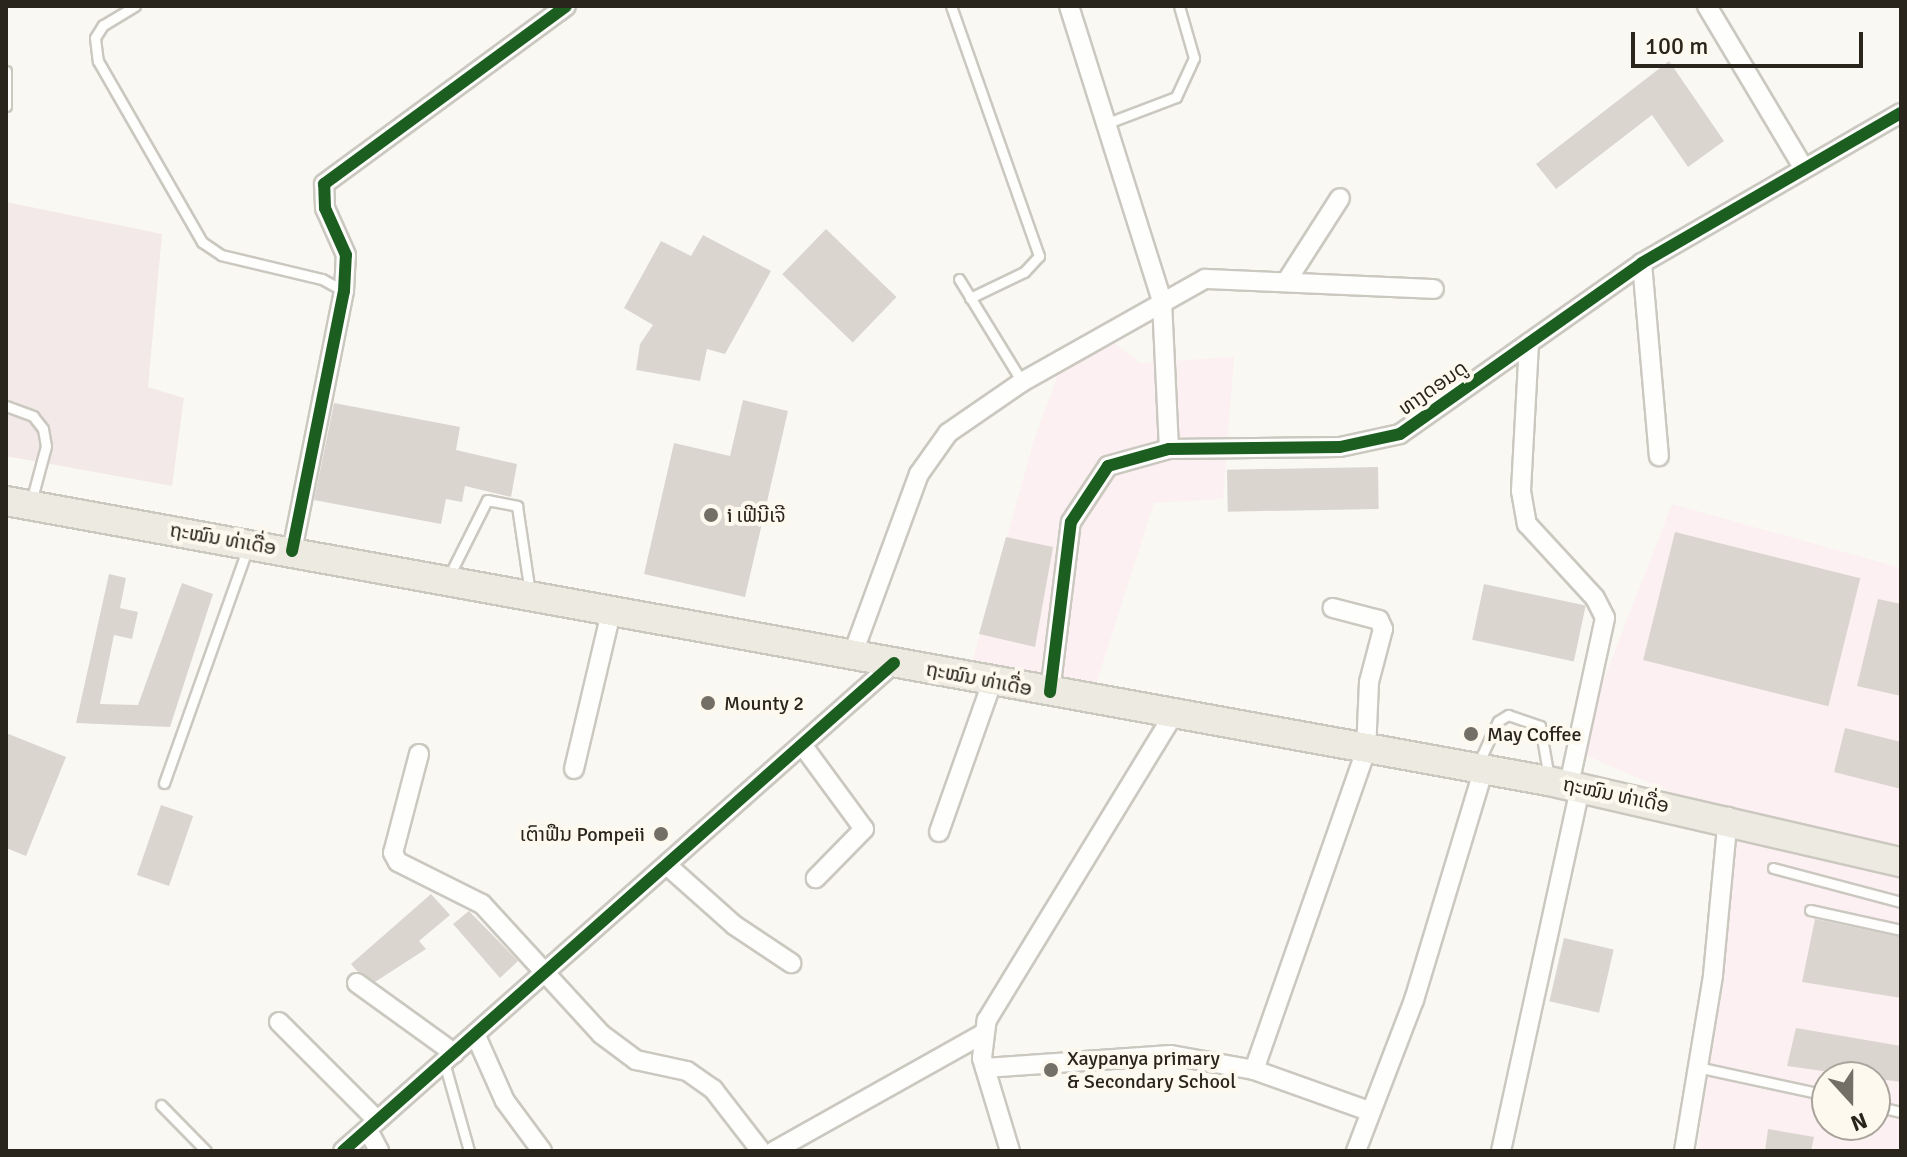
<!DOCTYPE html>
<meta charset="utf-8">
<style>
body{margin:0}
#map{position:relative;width:1907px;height:1157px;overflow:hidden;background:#faf8f2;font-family:Signika,"Noto Sans Lao",sans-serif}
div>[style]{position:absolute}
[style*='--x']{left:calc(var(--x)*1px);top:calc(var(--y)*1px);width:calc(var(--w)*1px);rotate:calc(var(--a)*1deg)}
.commercial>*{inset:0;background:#fcf0f2}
.industrial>*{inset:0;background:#f3e9e8}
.building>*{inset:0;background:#dad6cf;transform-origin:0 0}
.roads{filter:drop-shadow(2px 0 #cbc8c0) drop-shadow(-2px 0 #cbc8c0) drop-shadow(0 2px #cbc8c0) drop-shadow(0 -2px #cbc8c0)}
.lane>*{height:9px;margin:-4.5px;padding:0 4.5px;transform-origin:4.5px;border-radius:4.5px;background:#fefefd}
.street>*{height:18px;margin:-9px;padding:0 9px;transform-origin:9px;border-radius:9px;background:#fefefd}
.primary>*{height:28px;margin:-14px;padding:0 14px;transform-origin:14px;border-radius:14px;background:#edeae1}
.cycleway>*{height:12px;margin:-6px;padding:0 6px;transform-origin:6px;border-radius:6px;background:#1b5e20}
.dots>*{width:22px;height:22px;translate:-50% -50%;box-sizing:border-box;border:4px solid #fef9ef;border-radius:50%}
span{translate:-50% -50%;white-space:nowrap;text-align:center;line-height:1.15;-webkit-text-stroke:8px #fef9ef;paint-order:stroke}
.street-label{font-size:20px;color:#2a251c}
.poi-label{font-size:20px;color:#2a251c}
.left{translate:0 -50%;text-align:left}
.right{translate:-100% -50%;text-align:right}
.frame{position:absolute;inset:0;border:8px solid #2a251c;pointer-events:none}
.north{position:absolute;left:1811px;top:1061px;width:80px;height:80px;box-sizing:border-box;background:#fef9ef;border:2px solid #a9a49b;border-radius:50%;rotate:159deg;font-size:22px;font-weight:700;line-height:32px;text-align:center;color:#2a251c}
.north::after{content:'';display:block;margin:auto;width:28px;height:36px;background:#736f67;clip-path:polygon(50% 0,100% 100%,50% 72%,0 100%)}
.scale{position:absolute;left:1631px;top:32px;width:232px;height:36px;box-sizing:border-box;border:4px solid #2a251c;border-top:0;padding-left:10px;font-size:24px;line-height:28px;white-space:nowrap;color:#2a251c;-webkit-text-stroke:6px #fef9ef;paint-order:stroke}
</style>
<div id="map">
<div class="commercial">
<div style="clip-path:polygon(1070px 342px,1116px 344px,1140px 363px,1234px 357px,1223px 499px,1154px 503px,1091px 700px,968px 677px,1034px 440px)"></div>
<div style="clip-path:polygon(evenodd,1672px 504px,1901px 568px,1901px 1151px,1698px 1151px,1732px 819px,1576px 751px,1672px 504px,1827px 1077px,1875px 1077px,1875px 1125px,1827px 1125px,1827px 1077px)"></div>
</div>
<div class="industrial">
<div style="clip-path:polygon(6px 202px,162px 234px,148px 387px,184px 398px,172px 486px,6px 456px)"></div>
</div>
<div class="building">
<div style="clip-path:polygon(1669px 61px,1724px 141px,1688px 167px,1652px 115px,1556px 189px,1536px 164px)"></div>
<div style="left:826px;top:229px;width:98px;height:63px;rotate:44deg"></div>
<div style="clip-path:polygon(703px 235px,771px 271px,725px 354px,707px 349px,700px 381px,636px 370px,640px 344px,653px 325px,624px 308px,661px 241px,691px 256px)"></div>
<div style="clip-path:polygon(743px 400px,788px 411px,745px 597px,644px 574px,674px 443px,730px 456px)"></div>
<div style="clip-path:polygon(334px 403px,460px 427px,456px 450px,517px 464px,511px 497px,465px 486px,462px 502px,446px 499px,441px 524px,314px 500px)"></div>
<div style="left:1378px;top:467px;width:42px;height:151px;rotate:89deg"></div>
<div style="left:1675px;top:532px;width:191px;height:132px;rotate:14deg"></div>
<div style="clip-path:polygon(1006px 537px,1053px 547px,1035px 647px,979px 634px)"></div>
<div style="clip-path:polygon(109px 574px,126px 578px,120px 608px,138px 612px,132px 639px,114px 635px,100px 704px,138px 705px,182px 583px,213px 594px,170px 727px,76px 723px)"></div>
<div style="left:1484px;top:584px;width:104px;height:57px;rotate:12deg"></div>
<div style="clip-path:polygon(1878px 599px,1901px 604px,1901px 696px,1857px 686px)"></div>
<div style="clip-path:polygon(1845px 728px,1901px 742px,1901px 789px,1834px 772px)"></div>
<div style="clip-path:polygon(6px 733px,66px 757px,26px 856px,6px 848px)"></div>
<div style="left:161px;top:805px;width:34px;height:74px;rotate:19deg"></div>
<div style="clip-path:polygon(431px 894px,450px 915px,419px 941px,426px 949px,375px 982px,357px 971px,351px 964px)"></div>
<div style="clip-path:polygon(469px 911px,518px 961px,500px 978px,453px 924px)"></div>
<div style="clip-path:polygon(1815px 919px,1901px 937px,1901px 998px,1802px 982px)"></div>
<div style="left:1564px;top:938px;width:51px;height:65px;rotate:13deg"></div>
<div style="clip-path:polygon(1796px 1028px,1901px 1046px,1901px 1082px,1787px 1066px)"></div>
<div style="clip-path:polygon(1768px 1129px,1814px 1137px,1811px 1151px,1765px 1151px)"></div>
</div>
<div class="roads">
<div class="lane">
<div style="--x:135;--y:6;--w:37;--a:149"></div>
<div style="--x:103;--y:25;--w:15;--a:122"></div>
<div style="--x:95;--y:38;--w:23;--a:83"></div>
<div style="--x:98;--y:61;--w:209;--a:60.1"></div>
<div style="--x:202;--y:242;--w:23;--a:34"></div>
<div style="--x:221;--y:255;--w:104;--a:13.4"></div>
<div style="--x:322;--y:279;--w:25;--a:29"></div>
<div style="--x:951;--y:6;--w:265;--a:70.6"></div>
<div style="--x:1039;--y:256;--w:22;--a:133"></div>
<div style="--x:1024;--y:272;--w:60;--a:154.3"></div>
<div style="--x:6;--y:71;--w:35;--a:90"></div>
<div style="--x:1105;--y:124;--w:76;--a:-20.8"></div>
<div style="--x:1176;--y:97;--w:43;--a:-65.2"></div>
<div style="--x:1194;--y:58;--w:54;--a:-106.1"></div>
<div style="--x:959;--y:279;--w:121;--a:58.5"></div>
<div style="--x:6;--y:406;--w:29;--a:20"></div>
<div style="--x:33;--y:416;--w:16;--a:52"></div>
<div style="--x:43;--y:429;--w:17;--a:80"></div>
<div style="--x:46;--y:446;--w:58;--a:105"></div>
<div style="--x:448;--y:578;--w:87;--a:-63.4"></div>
<div style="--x:487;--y:500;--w:31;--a:11"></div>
<div style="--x:517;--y:506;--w:88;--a:81.5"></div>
<div style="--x:1478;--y:764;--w:47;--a:-65.1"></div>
<div style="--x:1498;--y:721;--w:12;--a:-31"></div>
<div style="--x:1508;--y:715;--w:34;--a:19"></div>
<div style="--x:1540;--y:726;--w:53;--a:80.2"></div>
<div style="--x:164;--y:783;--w:251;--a:-70.4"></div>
<div style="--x:1773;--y:868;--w:132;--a:14.9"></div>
<div style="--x:1810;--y:910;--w:93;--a:12.4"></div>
<div style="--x:444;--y:1062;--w:92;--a:74.3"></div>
<div style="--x:1697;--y:1067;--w:133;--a:12.2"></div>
<div style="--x:161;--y:1105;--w:64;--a:45.6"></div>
<div style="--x:1875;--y:1106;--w:27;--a:13"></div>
</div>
<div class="street">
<div style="--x:1069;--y:6;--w:309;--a:72.5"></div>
<div style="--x:1162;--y:301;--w:148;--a:87.3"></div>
<div style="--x:1707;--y:6;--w:187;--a:59.2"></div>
<div style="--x:1642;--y:263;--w:194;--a:85"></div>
<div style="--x:1288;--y:279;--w:96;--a:-57.3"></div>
<div style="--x:1529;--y:343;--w:148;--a:93.1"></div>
<div style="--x:1521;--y:491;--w:34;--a:80"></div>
<div style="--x:1527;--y:524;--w:100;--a:47.4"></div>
<div style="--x:1595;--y:598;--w:22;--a:63"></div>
<div style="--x:1605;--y:618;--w:171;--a:102.2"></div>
<div style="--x:292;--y:551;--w:265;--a:-78.7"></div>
<div style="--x:344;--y:291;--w:36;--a:-87"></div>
<div style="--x:346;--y:255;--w:51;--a:-114.1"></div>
<div style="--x:325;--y:208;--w:24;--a:-92"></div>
<div style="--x:324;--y:184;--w:300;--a:-36.3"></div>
<div style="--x:852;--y:656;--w:194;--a:-69.8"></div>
<div style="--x:919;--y:474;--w:50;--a:-54.7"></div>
<div style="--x:948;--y:433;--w:90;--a:-34.6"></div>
<div style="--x:1022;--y:382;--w:210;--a:-29.4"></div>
<div style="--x:1205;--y:279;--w:229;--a:2.5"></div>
<div style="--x:1050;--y:692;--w:171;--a:-83"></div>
<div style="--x:1071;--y:522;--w:67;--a:-56.5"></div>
<div style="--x:1108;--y:466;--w:63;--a:-15.6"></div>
<div style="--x:1169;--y:449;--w:171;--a:-0.7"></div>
<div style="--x:1340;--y:447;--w:61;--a:-12.2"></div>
<div style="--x:1400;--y:434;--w:296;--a:-35.2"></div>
<div style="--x:1642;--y:263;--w:299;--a:-30.1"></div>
<div style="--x:803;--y:746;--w:103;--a:53.7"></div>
<div style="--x:864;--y:829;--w:69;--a:134.4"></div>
<div style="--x:419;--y:754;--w:102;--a:104.7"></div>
<div style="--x:393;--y:853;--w:10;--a:61"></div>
<div style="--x:398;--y:862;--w:94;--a:26.6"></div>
<div style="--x:482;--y:904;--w:176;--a:47.5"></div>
<div style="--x:601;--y:1034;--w:44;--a:36.6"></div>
<div style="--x:636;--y:1060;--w:52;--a:12.2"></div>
<div style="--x:687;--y:1071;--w:32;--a:35"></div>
<div style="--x:713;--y:1089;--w:78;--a:52.3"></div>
<div style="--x:574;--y:769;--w:161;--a:-76.7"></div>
<div style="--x:939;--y:832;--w:159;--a:-70.5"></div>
<div style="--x:669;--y:867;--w:87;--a:41.7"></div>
<div style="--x:734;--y:925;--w:69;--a:33.7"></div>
<div style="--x:357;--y:983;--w:120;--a:35.8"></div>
<div style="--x:279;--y:1022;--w:139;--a:45"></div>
<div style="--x:476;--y:1036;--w:71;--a:66"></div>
<div style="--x:505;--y:1101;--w:62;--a:53.5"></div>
<div style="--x:985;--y:1068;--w:186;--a:-4"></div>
<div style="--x:1171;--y:1055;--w:84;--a:10.2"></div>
<div style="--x:1254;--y:1070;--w:122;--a:19.6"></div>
<div style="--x:1254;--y:1070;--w:338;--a:-70.7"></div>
<div style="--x:1366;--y:751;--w:69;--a:-87.5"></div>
<div style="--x:1369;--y:682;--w:55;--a:-75.2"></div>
<div style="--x:1383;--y:629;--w:10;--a:-114"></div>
<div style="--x:1379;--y:620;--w:48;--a:-165.4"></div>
<div style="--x:368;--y:1130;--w:24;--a:62"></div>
<div style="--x:343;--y:1151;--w:736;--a:-41.53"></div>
<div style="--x:774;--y:1151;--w:241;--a:-29.3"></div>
<div style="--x:1010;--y:1151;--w:97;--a:-106.8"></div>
<div style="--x:982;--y:1058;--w:38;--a:-83"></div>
<div style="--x:987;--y:1020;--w:357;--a:-58.6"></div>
<div style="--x:1356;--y:1151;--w:162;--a:-69"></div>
<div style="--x:1414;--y:1000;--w:238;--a:-73.2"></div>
<div style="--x:1501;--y:1151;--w:371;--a:-77.7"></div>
<div style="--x:1684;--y:1151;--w:178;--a:-80.6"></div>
<div style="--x:1713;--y:975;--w:159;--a:-84.6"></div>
</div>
<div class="primary">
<div style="--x:6;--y:501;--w:1568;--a:10.29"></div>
<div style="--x:1549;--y:781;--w:361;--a:13"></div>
</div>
</div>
<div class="cycleway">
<div style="--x:292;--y:551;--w:265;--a:-78.7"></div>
<div style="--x:344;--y:291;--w:36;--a:-87"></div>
<div style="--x:346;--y:255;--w:51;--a:-114.1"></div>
<div style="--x:325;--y:208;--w:24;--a:-92"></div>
<div style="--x:324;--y:184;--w:300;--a:-36.3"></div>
<div style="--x:1050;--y:692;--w:171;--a:-83"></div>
<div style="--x:1071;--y:522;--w:67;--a:-56.5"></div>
<div style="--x:1108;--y:466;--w:63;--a:-15.6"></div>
<div style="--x:1169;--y:449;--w:171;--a:-0.7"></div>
<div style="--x:1340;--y:447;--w:61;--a:-12.2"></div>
<div style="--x:1400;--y:434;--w:296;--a:-35.2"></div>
<div style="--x:1642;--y:263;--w:299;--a:-30.1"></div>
<div style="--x:343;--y:1151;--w:736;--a:-41.53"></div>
</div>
<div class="dots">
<div style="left:711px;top:515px;background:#736f67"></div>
<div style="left:708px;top:703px;background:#736f67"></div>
<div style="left:1471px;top:734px;background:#736f67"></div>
<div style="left:661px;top:834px;background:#736f67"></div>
<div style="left:1051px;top:1070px;background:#736f67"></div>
</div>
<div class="street-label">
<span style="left:1433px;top:388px;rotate:-35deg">ທາງດອນດູ</span>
<span style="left:223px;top:539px;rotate:10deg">ຖະໝົນ ທ່າເດື່ອ</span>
<span style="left:979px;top:679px;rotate:11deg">ຖະໝົນ ທ່າເດື່ອ</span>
<span style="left:1616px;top:795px;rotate:12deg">ຖະໝົນ ທ່າເດື່ອ</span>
</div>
<div class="poi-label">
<span class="left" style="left:727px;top:515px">i ເຟີນີເຈີ</span>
<span class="left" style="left:724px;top:703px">Mounty 2</span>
<span class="left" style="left:1487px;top:734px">May Coffee</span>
<span class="right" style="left:645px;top:834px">ເຕົາຟືນ Pompeii</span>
<span class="left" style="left:1067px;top:1070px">Xaypanya primary<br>&amp; Secondary School</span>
</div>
<div class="frame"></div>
<div class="north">N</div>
<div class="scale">100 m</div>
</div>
